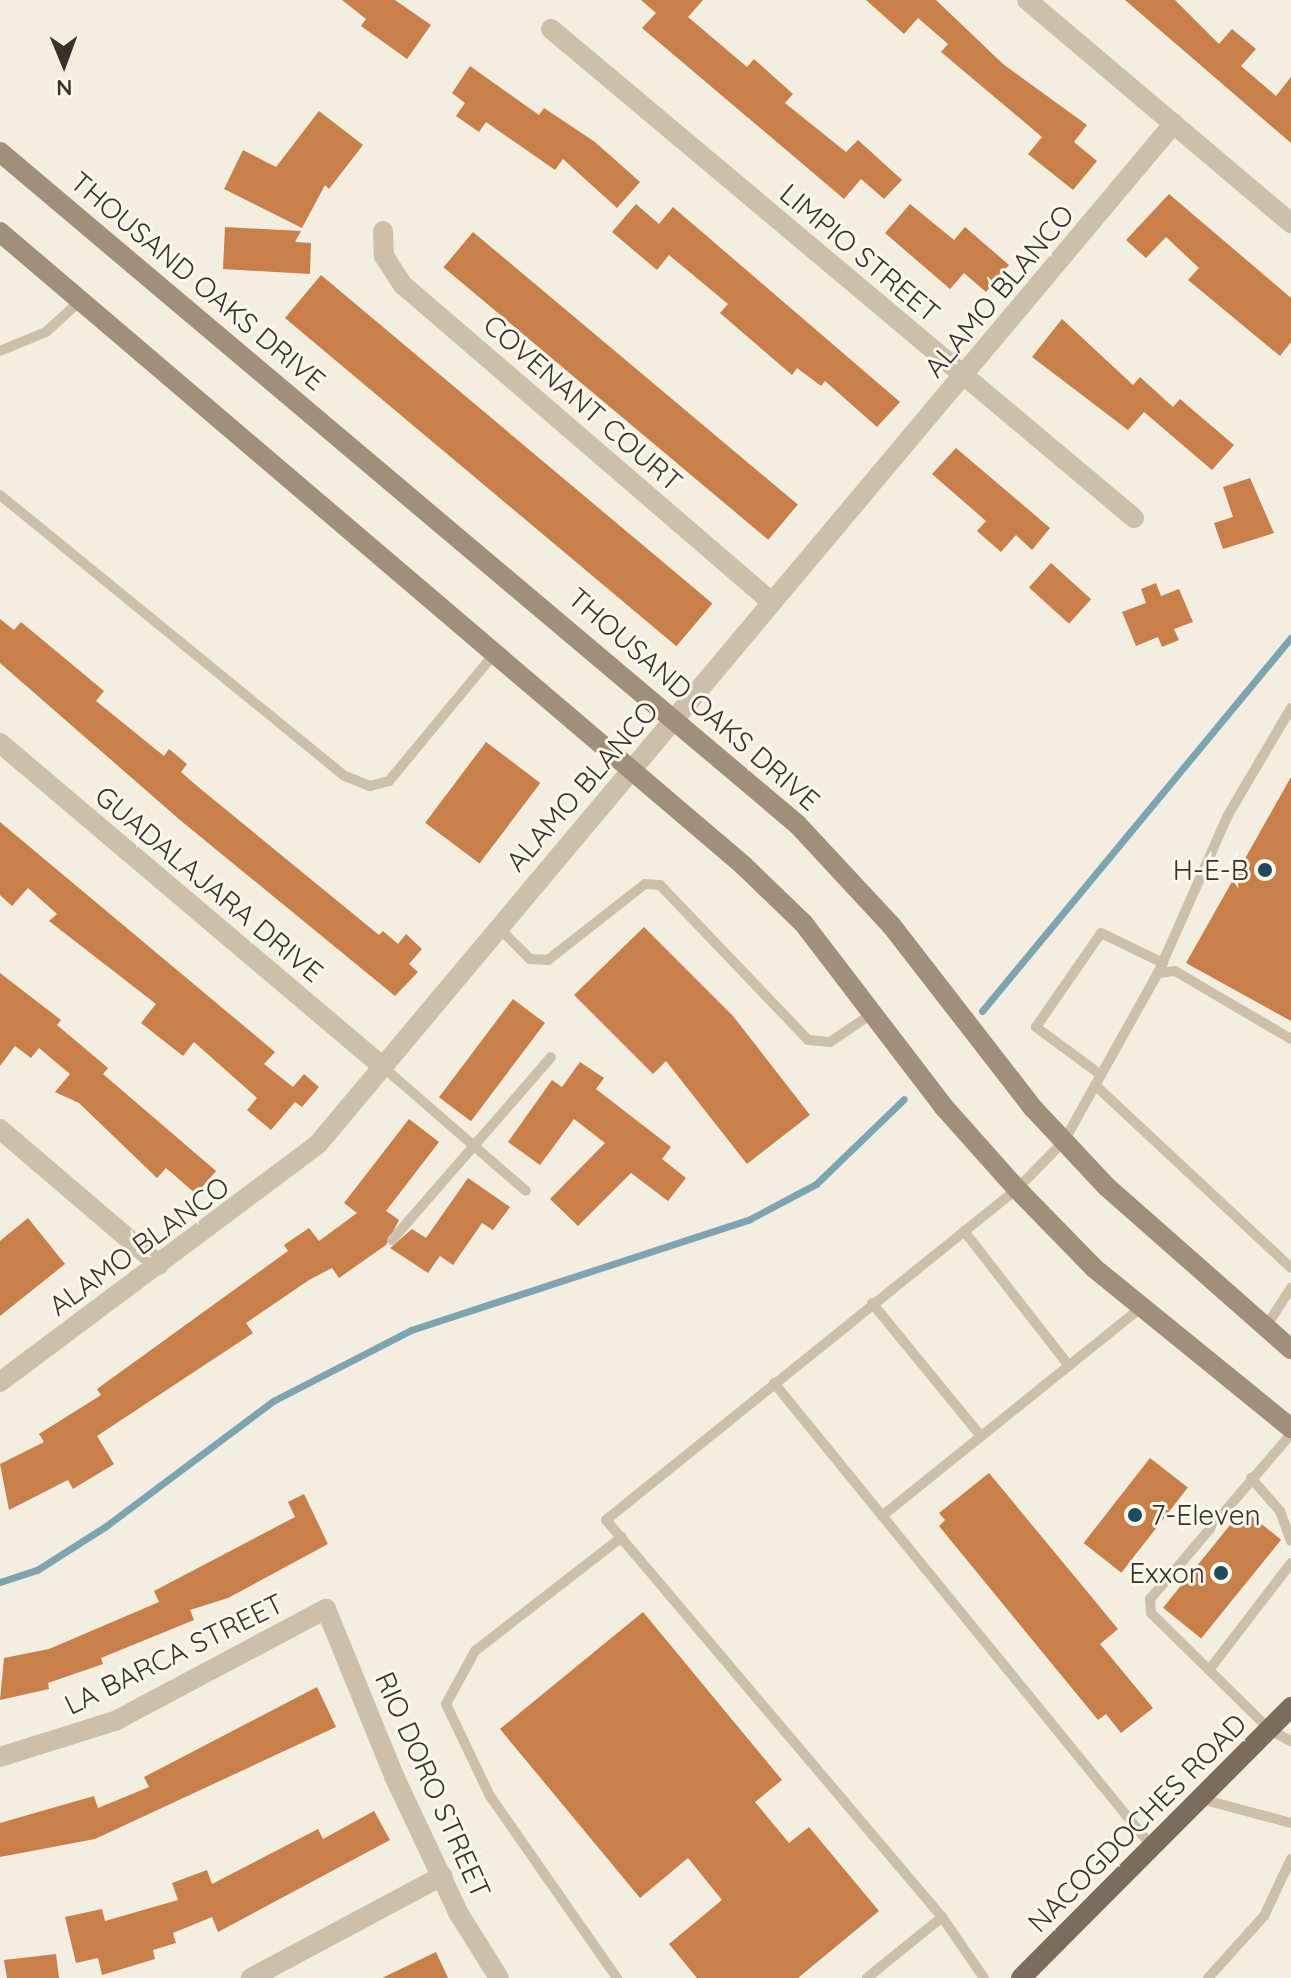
<!DOCTYPE html>
<style>
body{margin:0}
#map{position:relative;width:1291px;height:1978px;overflow:hidden;background:#f3eedf;font-family:Quicksand,sans-serif}
div>[style]{position:absolute}
[style*='--x']{left:calc(var(--x)*1px);top:calc(var(--y)*1px);width:calc(var(--w)*1px);rotate:calc(var(--a)*1deg)}
.stream>*{height:7px;margin:-3.5px;padding:0 3.5px;transform-origin:3.5px;border-radius:3.5px;background:#7da5b1}
.building>*{inset:0;background:#c87f49;transform-origin:0 0}
.lane>*{height:10px;margin:-5px;padding:0 5px;transform-origin:5px;border-radius:5px;background:#ccc0aa}
.street>*{height:20px;margin:-10px;padding:0 10px;transform-origin:10px;border-radius:10px;background:#ccc0aa}
.secondary>*{height:20px;margin:-10px;padding:0 10px;transform-origin:10px;border-radius:10px;background:#a0907b}
.primary>*{height:20px;margin:-10px;padding:0 10px;transform-origin:10px;border-radius:10px;background:#7c6c5b}
.dots>*{width:22px;height:22px;translate:-50% -50%;box-sizing:border-box;border:4px solid #fbf7ec;border-radius:50%}
span{translate:-50% -50%;white-space:nowrap;text-align:center;line-height:1.15;-webkit-text-stroke:6px #fbf7ec;paint-order:stroke}
.street-label{font-size:28px;color:#39322a}
.poi-label{font-size:28px;color:#39322a}
.right{translate:-100% -50%;text-align:right}
.left{translate:0 -50%;text-align:left}
.north{position:absolute;left:24px;top:24px;width:80px;height:80px;-webkit-text-stroke:6px #fbf7ec;paint-order:stroke;rotate:179deg;font-size:22px;font-weight:700;line-height:32px;text-align:center;color:#39322a}
.north::after{content:'';display:block;margin:auto;width:28px;height:36px;background:#39322a;clip-path:polygon(50% 0,100% 100%,50% 72%,0 100%)}
</style>
<div id="map">
<div class="stream">
<div style="--x:982;--y:1011;--w:485;--a:-50.4"></div>
<div style="--x:0;--y:1582;--w:39;--a:-18"></div>
<div style="--x:37;--y:1570;--w:82;--a:-32.5"></div>
<div style="--x:106;--y:1526;--w:209;--a:-36.8"></div>
<div style="--x:273;--y:1401;--w:155;--a:-27.2"></div>
<div style="--x:411;--y:1330;--w:357;--a:-18.1"></div>
<div style="--x:750;--y:1219;--w:75;--a:-27.9"></div>
<div style="--x:816;--y:1184;--w:122;--a:-44"></div>
</div>
<div class="building">
<div style="clip-path:polygon(342px 0,395px 0,431px 25px,407px 59px,361px 26px,366px 19px)"></div>
<div style="clip-path:polygon(641px 0,703px 0,688px 17px,747px 67px,754px 59px,793px 94px,785px 103px,846px 152px,858px 140px,902px 180px,884px 199px,861px 179px,844px 199px,642px 28px,656px 13px)"></div>
<div style="clip-path:polygon(866px 0,936px 0,1003px 64px,1087px 125px,1074px 142px,1097px 161px,1073px 190px,1028px 154px,1042px 137px,941px 52px,948px 44px,918px 18px,904px 34px)"></div>
<div style="clip-path:polygon(1125px 0,1175px 0,1219px 44px,1232px 29px,1256px 49px,1241px 66px,1276px 96px,1291px 77px,1291px 143px)"></div>
<div style="clip-path:polygon(470px 66px,539px 115px,544px 108px,595px 142px,640px 182px,617px 208px,563px 159px,555px 170px,486px 122px,479px 132px,456px 116px,465px 103px,452px 93px)"></div>
<div style="clip-path:polygon(319px 111px,363px 145px,329px 189px,325px 185px,302px 228px,224px 189px,243px 150px,276px 167px)"></div>
<div style="clip-path:polygon(1169px 194px,1291px 298px,1291px 342px,1280px 356px,1188px 280px,1199px 268px,1166px 237px,1146px 258px,1126px 240px)"></div>
<div style="clip-path:polygon(636px 204px,659px 224px,673px 207px,900px 402px,877px 427px,825px 381px,821px 386px,797px 368px,792px 375px,720px 313px,728px 304px,669px 255px,657px 270px,612px 232px)"></div>
<div style="clip-path:polygon(910px 204px,954px 240px,965px 227px,1009px 265px,986px 292px,964px 273px,950px 289px,885px 233px)"></div>
<div style="clip-path:polygon(225px 227px,301px 231px,295px 242px,311px 243px,310px 274px,223px 269px)"></div>
<div style="left:473px;top:232px;width:424px;height:46px;rotate:40deg"></div>
<div style="left:321px;top:275px;width:511px;height:56px;rotate:40deg"></div>
<div style="clip-path:polygon(1062px 319px,1133px 385px,1140px 377px,1173px 407px,1180px 399px,1234px 445px,1212px 470px,1144px 412px,1128px 430px,1032px 357px)"></div>
<div style="clip-path:polygon(956px 448px,1050px 528px,1032px 550px,1016px 535px,1001px 552px,977px 531px,986px 521px,932px 474px)"></div>
<div style="clip-path:polygon(1250px 478px,1274px 533px,1223px 549px,1214px 523px,1233px 517px,1223px 487px)"></div>
<div style="left:1051px;top:563px;width:54px;height:33px;rotate:42deg"></div>
<div style="clip-path:polygon(1156px 583px,1161px 596px,1179px 589px,1193px 622px,1174px 629px,1179px 640px,1162px 647px,1158px 637px,1136px 646px,1122px 612px,1146px 603px,1141px 589px)"></div>
<div style="clip-path:polygon(0 619px,14px 630px,21px 622px,104px 691px,96px 701px,164px 756px,169px 749px,187px 764px,181px 772px,197px 786px,379px 935px,383px 931px,398px 944px,406px 934px,422px 949px,409px 964px,418px 972px,395px 996px,180px 820px,0 663px)"></div>
<div style="left:486px;top:742px;width:68px;height:101px;rotate:37deg"></div>
<div style="clip-path:polygon(1291px 777px,1291px 1021px,1186px 963px)"></div>
<div style="clip-path:polygon(0 822px,275px 1052px,264px 1064px,293px 1087px,304px 1074px,319px 1087px,302px 1107px,295px 1102px,271px 1130px,247px 1110px,257px 1098px,194px 1042px,183px 1056px,141px 1023px,156px 1004px,49px 921px,57px 914px,28px 888px,12px 906px,0 895px)"></div>
<div style="clip-path:polygon(644px 927px,733px 1016px,810px 1115px,747px 1164px,666px 1061px,653px 1074px,574px 995px)"></div>
<div style="clip-path:polygon(0 973px,61px 1020px,57px 1025px,108px 1068px,103px 1074px,216px 1171px,196px 1194px,166px 1168px,157px 1178px,79px 1103px,55px 1092px,70px 1074px,39px 1048px,31px 1058px,15px 1046px,0 1066px)"></div>
<div style="left:513px;top:999px;width:40px;height:123px;rotate:37deg"></div>
<div style="clip-path:polygon(580px 1062px,604px 1078px,596px 1089px,671px 1147px,662px 1159px,686px 1178px,668px 1201px,631px 1173px,578px 1226px,550px 1199px,605px 1143px,574px 1119px,540px 1165px,508px 1142px,552px 1080px,562px 1087px)"></div>
<div style="clip-path:polygon(409px 1119px,439px 1142px,386px 1211px,399px 1220px,386px 1245px,339px 1278px,332px 1268px,309px 1280px,246px 1323px,253px 1333px,97px 1436px,114px 1464px,73px 1489px,68px 1480px,9px 1510px,0 1464px,44px 1442px,39px 1434px,101px 1395px,97px 1389px,288px 1251px,284px 1245px,309px 1228px,319px 1241px,357px 1213px,344px 1203px)"></div>
<div style="clip-path:polygon(468px 1178px,510px 1207px,493px 1230px,482px 1223px,453px 1265px,440px 1256px,428px 1273px,390px 1248px,412px 1229px,426px 1238px)"></div>
<div style="clip-path:polygon(28px 1218px,65px 1264px,0 1316px,0 1241px)"></div>
<div style="left:1150px;top:1458px;width:48px;height:108px;rotate:38deg"></div>
<div style="clip-path:polygon(989px 1473px,1118px 1629px,1100px 1644px,1153px 1708px,1121px 1733px,1106px 1714px,1098px 1720px,939px 1526px,945px 1520px,939px 1513px)"></div>
<div style="clip-path:polygon(304px 1494px,328px 1544px,228px 1598px,190px 1610px,194px 1620px,101px 1658px,103px 1664px,48px 1683px,49px 1689px,0 1700px,4px 1658px,49px 1649px,159px 1602px,154px 1591px,295px 1517px,288px 1502px)"></div>
<div style="left:1243px;top:1509px;width:49px;height:127px;rotate:39deg"></div>
<div style="clip-path:polygon(643px 1612px,782px 1780px,755px 1802px,789px 1843px,809px 1827px,879px 1911px,798px 1978px,697px 1978px,669px 1944px,722px 1900px,688px 1858px,640px 1898px,500px 1729px)"></div>
<div style="clip-path:polygon(317px 1687px,336px 1727px,95px 1839px,0 1857px,0 1823px,94px 1796px,98px 1808px,149px 1787px,144px 1777px)"></div>
<div style="clip-path:polygon(374px 1811px,390px 1840px,218px 1932px,212px 1917px,173px 1933px,176px 1943px,153px 1950px,155px 1959px,102px 1975px,98px 1958px,76px 1963px,65px 1917px,102px 1909px,105px 1921px,178px 1900px,172px 1883px,207px 1870px,212px 1884px,318px 1829px,323px 1839px)"></div>
<div style="clip-path:polygon(436px 1952px,448px 1978px,382px 1978px)"></div>
<div style="clip-path:polygon(56px 1954px,59px 1978px,7px 1978px,4px 1960px)"></div>
</div>
<div class="lane">
<div style="--x:0;--y:351;--w:50;--a:-22.4"></div>
<div style="--x:46;--y:332;--w:47;--a:-42.4"></div>
<div style="--x:0;--y:495;--w:445;--a:39.2"></div>
<div style="--x:345;--y:776;--w:27;--a:22"></div>
<div style="--x:370;--y:786;--w:20;--a:-15"></div>
<div style="--x:389;--y:781;--w:166;--a:-50.4"></div>
<div style="--x:499;--y:928;--w:44;--a:45"></div>
<div style="--x:530;--y:959;--w:18;--a:3"></div>
<div style="--x:548;--y:960;--w:123;--a:-38.1"></div>
<div style="--x:645;--y:884;--w:15;--a:4"></div>
<div style="--x:660;--y:885;--w:214;--a:46.3"></div>
<div style="--x:808;--y:1040;--w:22;--a:5"></div>
<div style="--x:830;--y:1042;--w:52;--a:-34"></div>
<div style="--x:1158;--y:973;--w:173;--a:-66.1"></div>
<div style="--x:1228;--y:815;--w:124;--a:-59.5"></div>
<div style="--x:383;--y:1067;--w:189;--a:40.9"></div>
<div style="--x:1101;--y:1075;--w:81;--a:-143.6"></div>
<div style="--x:1036;--y:1027;--w:114;--a:-55.3"></div>
<div style="--x:1101;--y:933;--w:69;--a:25.8"></div>
<div style="--x:1095;--y:1085;--w:268;--a:43"></div>
<div style="--x:964;--y:1231;--w:171;--a:52.1"></div>
<div style="--x:392;--y:1240;--w:242;--a:-49"></div>
<div style="--x:872;--y:1303;--w:172;--a:50.7"></div>
<div style="--x:1265;--y:1328;--w:48;--a:-57"></div>
<div style="--x:774;--y:1383;--w:600;--a:50.82"></div>
<div style="--x:1291;--y:1434;--w:217;--a:130.5"></div>
<div style="--x:1150;--y:1599;--w:14;--a:86"></div>
<div style="--x:1151;--y:1613;--w:167;--a:44.5"></div>
<div style="--x:1270;--y:1730;--w:24;--a:28"></div>
<div style="--x:1251;--y:1478;--w:44;--a:48.7"></div>
<div style="--x:1280;--y:1511;--w:32;--a:70"></div>
<div style="--x:882;--y:1516;--w:334;--a:-38.8"></div>
<div style="--x:1209;--y:1670;--w:135;--a:-52.5"></div>
<div style="--x:1205;--y:1800;--w:89;--a:15"></div>
<div style="--x:617;--y:1978;--w:222;--a:-124.9"></div>
<div style="--x:490;--y:1796;--w:102;--a:-115.6"></div>
<div style="--x:446;--y:1704;--w:60;--a:-61.3"></div>
<div style="--x:475;--y:1651;--w:186;--a:-37.8"></div>
<div style="--x:867;--y:1978;--w:97;--a:-39.1"></div>
<div style="--x:984;--y:1978;--w:74;--a:-124.5"></div>
<div style="--x:942;--y:1917;--w:520;--a:-130.24"></div>
<div style="--x:606;--y:1520;--w:528;--a:-38.85"></div>
<div style="--x:1017;--y:1189;--w:67;--a:-45.6"></div>
<div style="--x:1064;--y:1141;--w:193;--a:-60.8"></div>
<div style="--x:1158;--y:973;--w:17;--a:-7"></div>
<div style="--x:1175;--y:971;--w:134;--a:30.4"></div>
<div style="--x:1208;--y:1978;--w:84;--a:-47.9"></div>
<div style="--x:1264;--y:1916;--w:63;--a:-64.7"></div>
</div>
<div class="street">
<div style="--x:1027;--y:0;--w:346;--a:40.2"></div>
<div style="--x:551;--y:29;--w:761;--a:39.99"></div>
<div style="--x:383;--y:231;--w:25;--a:88"></div>
<div style="--x:384;--y:256;--w:35;--a:57"></div>
<div style="--x:403;--y:285;--w:486;--a:40.7"></div>
<div style="--x:0;--y:743;--w:502;--a:40.23"></div>
<div style="--x:0;--y:1129;--w:209;--a:40.5"></div>
<div style="--x:0;--y:1382;--w:397;--a:-36.8"></div>
<div style="--x:318;--y:1144;--w:1332;--a:-50.02"></div>
<div style="--x:0;--y:1757;--w:121;--a:-17.4"></div>
<div style="--x:115;--y:1721;--w:239;--a:-28"></div>
<div style="--x:326;--y:1609;--w:180;--a:67.8"></div>
<div style="--x:394;--y:1776;--w:153;--a:64.8"></div>
<div style="--x:459;--y:1914;--w:75;--a:58"></div>
<div style="--x:251;--y:1978;--w:217;--a:-28.1"></div>
</div>
<div class="secondary">
<div style="--x:0;--y:152;--w:1042;--a:40.14"></div>
<div style="--x:797;--y:824;--w:138;--a:47.1"></div>
<div style="--x:891;--y:925;--w:232;--a:52.2"></div>
<div style="--x:1033;--y:1108;--w:108;--a:46.9"></div>
<div style="--x:1107;--y:1187;--w:245;--a:41.4"></div>
<div style="--x:0;--y:232;--w:976;--a:40.43"></div>
<div style="--x:743;--y:865;--w:85;--a:44"></div>
<div style="--x:804;--y:924;--w:229;--a:52.6"></div>
<div style="--x:943;--y:1106;--w:111;--a:48.3"></div>
<div style="--x:1017;--y:1189;--w:110;--a:45.7"></div>
<div style="--x:1094;--y:1268;--w:254;--a:39.1"></div>
</div>
<div class="primary">
<div style="--x:1021;--y:1978;--w:383;--a:-45.1"></div>
</div>
<div class="dots">
<div style="left:1265px;top:870px;background:#1e4c5c"></div>
<div style="left:1135px;top:1515px;background:#1e4c5c"></div>
<div style="left:1221px;top:1573px;background:#1e4c5c"></div>
</div>
<div class="street-label">
<span style="left:860px;top:253px;rotate:40deg">LIMPIO STREET</span>
<span style="left:198px;top:281px;rotate:40deg">THOUSAND OAKS DRIVE</span>
<span style="left:999px;top:291px;rotate:-50deg">ALAMO BLANCO</span>
<span style="left:583px;top:403px;rotate:41deg">COVENANT COURT</span>
<span style="left:694px;top:699px;rotate:41deg">THOUSAND OAKS DRIVE</span>
<span style="left:582px;top:786px;rotate:-49deg">ALAMO BLANCO</span>
<span style="left:209px;top:884px;rotate:40deg">GUADALAJARA DRIVE</span>
<span style="left:139px;top:1246px;rotate:-36deg">ALAMO BLANCO</span>
<span style="left:174px;top:1654px;rotate:-26deg">LA BARCA STREET</span>
<span style="left:433px;top:1785px;rotate:66deg">RIO DORO STREET</span>
<span style="left:1137px;top:1823px;rotate:-45deg">NACOGDOCHES ROAD</span>
</div>
<div class="poi-label">
<span class="right" style="left:1249px;top:870px">H-E-B</span>
<span class="left" style="left:1151px;top:1515px">7-Eleven</span>
<span class="right" style="left:1205px;top:1573px">Exxon</span>
</div>
<div class="north">N</div>
</div>
